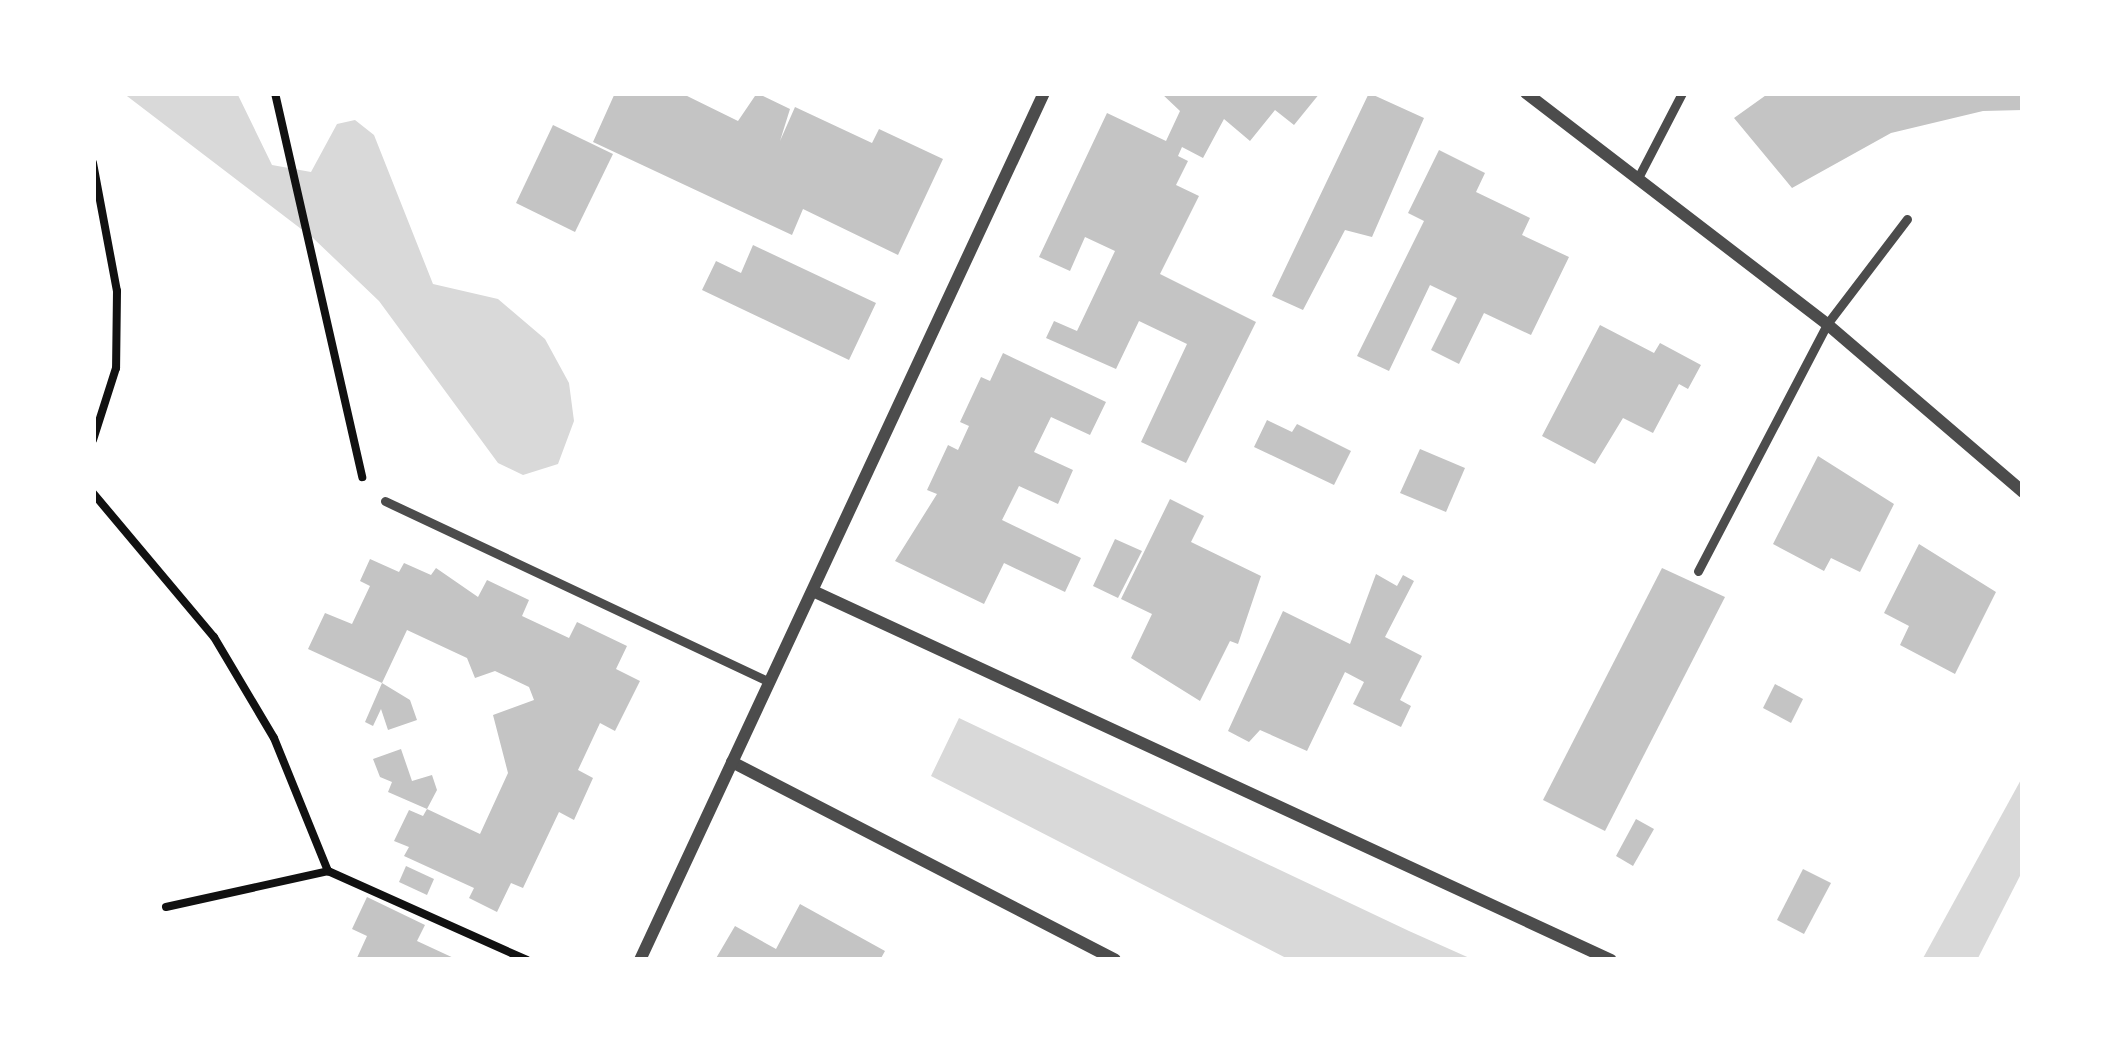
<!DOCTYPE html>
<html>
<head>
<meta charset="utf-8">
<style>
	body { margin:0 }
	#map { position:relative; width:2116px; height:1053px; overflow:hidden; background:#fff; font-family:Bitter,serif }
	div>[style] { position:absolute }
	.water>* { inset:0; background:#d9d9d9 }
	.building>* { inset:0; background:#c4c4c4 }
	.path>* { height:8px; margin:-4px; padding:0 4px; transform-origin:4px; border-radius:4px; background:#111 }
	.service>* { height:9px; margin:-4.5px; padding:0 4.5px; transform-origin:4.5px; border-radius:4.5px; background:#4c4c4c }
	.minor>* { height:12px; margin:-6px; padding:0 6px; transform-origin:6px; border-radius:6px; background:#4c4c4c }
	span { translate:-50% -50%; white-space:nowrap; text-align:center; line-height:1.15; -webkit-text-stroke:10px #fff; paint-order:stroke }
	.frame { position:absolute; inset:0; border:96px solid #fff; pointer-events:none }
</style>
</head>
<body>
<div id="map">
	<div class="water">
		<i style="clip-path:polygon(123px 93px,237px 93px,272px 165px,311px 172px,337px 124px,355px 120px,374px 135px,433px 284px,498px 299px,545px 339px,569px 383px,574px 421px,558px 464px,523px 475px,498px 463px,379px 301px,313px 238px)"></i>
		<i style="clip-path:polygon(959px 718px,1409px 931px,1474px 960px,1290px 960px,931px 776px)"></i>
		<i style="clip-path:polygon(2023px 776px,2023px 870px,1977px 960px,1922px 960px)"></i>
	</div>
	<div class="building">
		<i style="clip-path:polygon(615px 93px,681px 93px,738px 121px,757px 93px,790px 109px,780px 141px,795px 107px,872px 143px,879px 129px,943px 159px,898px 255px,803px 209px,792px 235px,593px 142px)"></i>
		<i style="clip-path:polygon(1161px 93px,1320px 93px,1294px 125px,1275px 110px,1250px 141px,1224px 119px,1203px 158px,1182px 147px,1178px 156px,1188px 161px,1176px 185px,1199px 196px,1160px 274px,1256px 322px,1186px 463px,1141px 442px,1187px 344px,1139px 321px,1116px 369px,1046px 338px,1054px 321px,1077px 331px,1115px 251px,1085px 237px,1070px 271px,1039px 257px,1107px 113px,1166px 141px,1180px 111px)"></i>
		<i style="clip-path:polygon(1369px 93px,1424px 118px,1372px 237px,1345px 230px,1303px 310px,1272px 296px)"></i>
		<i style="clip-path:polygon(1769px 93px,2023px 93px,2023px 110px,1983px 111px,1891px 133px,1792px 188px,1734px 118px)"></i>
		<i style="clip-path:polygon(553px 125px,613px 154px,575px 232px,516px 203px)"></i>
		<i style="clip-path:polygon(1439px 150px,1485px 173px,1476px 192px,1530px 218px,1522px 235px,1569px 257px,1531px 335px,1484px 313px,1459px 364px,1431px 350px,1457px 298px,1430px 285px,1389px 371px,1357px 356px,1424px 221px,1408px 213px)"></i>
		<i style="clip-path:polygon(753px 245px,876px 303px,849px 360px,702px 290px,716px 261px,741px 273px)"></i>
		<i style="clip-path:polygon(1600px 325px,1654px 353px,1660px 343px,1701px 365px,1688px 389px,1679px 384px,1653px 433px,1623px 418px,1595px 464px,1542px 436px)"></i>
		<i style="clip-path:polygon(1003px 353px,1106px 402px,1090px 435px,1051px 417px,1034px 452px,1073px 470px,1058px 504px,1019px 486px,1002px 520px,1081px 558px,1065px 592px,1004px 563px,984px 604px,895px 561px,937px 494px,927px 490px,948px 445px,958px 450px,969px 426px,960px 422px,981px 377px,990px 381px)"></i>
		<i style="clip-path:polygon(1267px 420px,1292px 432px,1297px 424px,1351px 451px,1334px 485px,1254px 447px)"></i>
		<i style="clip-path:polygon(1420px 449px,1465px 468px,1446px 512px,1400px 493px)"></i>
		<i style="clip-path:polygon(1818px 456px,1894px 504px,1860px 572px,1831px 558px,1824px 571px,1773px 544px)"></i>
		<i style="clip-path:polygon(1170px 499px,1204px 516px,1191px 542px,1261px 576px,1238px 644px,1230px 641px,1200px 701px,1131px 658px,1152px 614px,1121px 599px)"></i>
		<i style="clip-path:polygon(1115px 539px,1142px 551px,1118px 598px,1093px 586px)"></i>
		<i style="clip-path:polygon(1919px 544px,1996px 592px,1955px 674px,1900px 645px,1909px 626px,1884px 613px)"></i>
		<i style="clip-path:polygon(370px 559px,399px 572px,404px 563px,431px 575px,436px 568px,478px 597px,487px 580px,529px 600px,522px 616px,569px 638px,577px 622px,627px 646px,616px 669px,640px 681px,615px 731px,600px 723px,578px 770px,593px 778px,574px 820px,559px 812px,523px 888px,511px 883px,497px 912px,469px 898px,474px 888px,404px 856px,409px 847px,394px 841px,409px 810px,423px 816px,427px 809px,388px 792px,392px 782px,380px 777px,373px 759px,401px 749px,412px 781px,432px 775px,437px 790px,427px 809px,480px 834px,508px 773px,493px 715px,534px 700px,529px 687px,495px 671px,475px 678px,467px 658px,407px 630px,382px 683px,410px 700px,417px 720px,388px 730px,381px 709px,373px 726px,365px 722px,382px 683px,308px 649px,325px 613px,352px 624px,370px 586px,360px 581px)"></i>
		<i style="clip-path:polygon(1662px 568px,1725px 597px,1605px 831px,1543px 800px)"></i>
		<i style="clip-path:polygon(1376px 574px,1397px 586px,1403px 575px,1414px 581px,1385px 637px,1422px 656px,1400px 700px,1411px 706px,1401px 727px,1353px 704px,1364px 682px,1345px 672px,1307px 751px,1260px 730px,1249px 742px,1228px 731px,1283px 611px,1350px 644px)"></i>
		<i style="clip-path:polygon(1775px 684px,1803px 699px,1791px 723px,1763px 708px)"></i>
		<i style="clip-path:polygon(1636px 819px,1654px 829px,1633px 866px,1616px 856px)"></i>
		<i style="clip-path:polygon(406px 866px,434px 879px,427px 895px,399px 882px)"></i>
		<i style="clip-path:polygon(1803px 869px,1831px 883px,1804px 934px,1777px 920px)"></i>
		<i style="clip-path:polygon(367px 897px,425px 925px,417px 941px,458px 960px,356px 960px,367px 936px,352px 929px)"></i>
		<i style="clip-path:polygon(800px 904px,885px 951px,880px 960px,715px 960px,735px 926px,776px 949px)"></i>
	</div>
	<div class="path">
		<i style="left:275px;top:93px;width:394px;rotate:77.2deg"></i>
		<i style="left:93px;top:163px;width:130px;rotate:79.4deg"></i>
		<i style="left:117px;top:291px;width:77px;rotate:90.7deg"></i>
		<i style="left:116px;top:368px;width:76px;rotate:107.7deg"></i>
		<i style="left:93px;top:493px;width:188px;rotate:50deg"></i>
		<i style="left:214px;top:637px;width:117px;rotate:59.3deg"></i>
		<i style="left:274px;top:738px;width:144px;rotate:67.9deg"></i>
		<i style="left:328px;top:871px;width:218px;rotate:24.1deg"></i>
		<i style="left:166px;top:907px;width:166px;rotate:-12.5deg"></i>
	</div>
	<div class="service">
		<i style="left:1640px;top:174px;width:91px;rotate:-62.6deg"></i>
		<i style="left:385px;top:501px;width:425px;rotate:25.2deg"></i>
		<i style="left:1698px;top:571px;width:279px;rotate:-62.4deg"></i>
		<i style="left:1827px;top:324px;width:132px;rotate:-52.7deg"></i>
	</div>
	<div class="minor">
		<i style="left:1526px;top:93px;width:379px;rotate:37.5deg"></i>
		<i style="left:1827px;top:324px;width:258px;rotate:40.6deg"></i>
		<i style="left:813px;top:591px;width:879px;rotate:24.82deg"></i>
		<i style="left:732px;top:762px;width:431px;rotate:27.3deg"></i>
		<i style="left:640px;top:960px;width:957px;rotate:-65.02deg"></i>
	</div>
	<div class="frame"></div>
</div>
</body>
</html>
